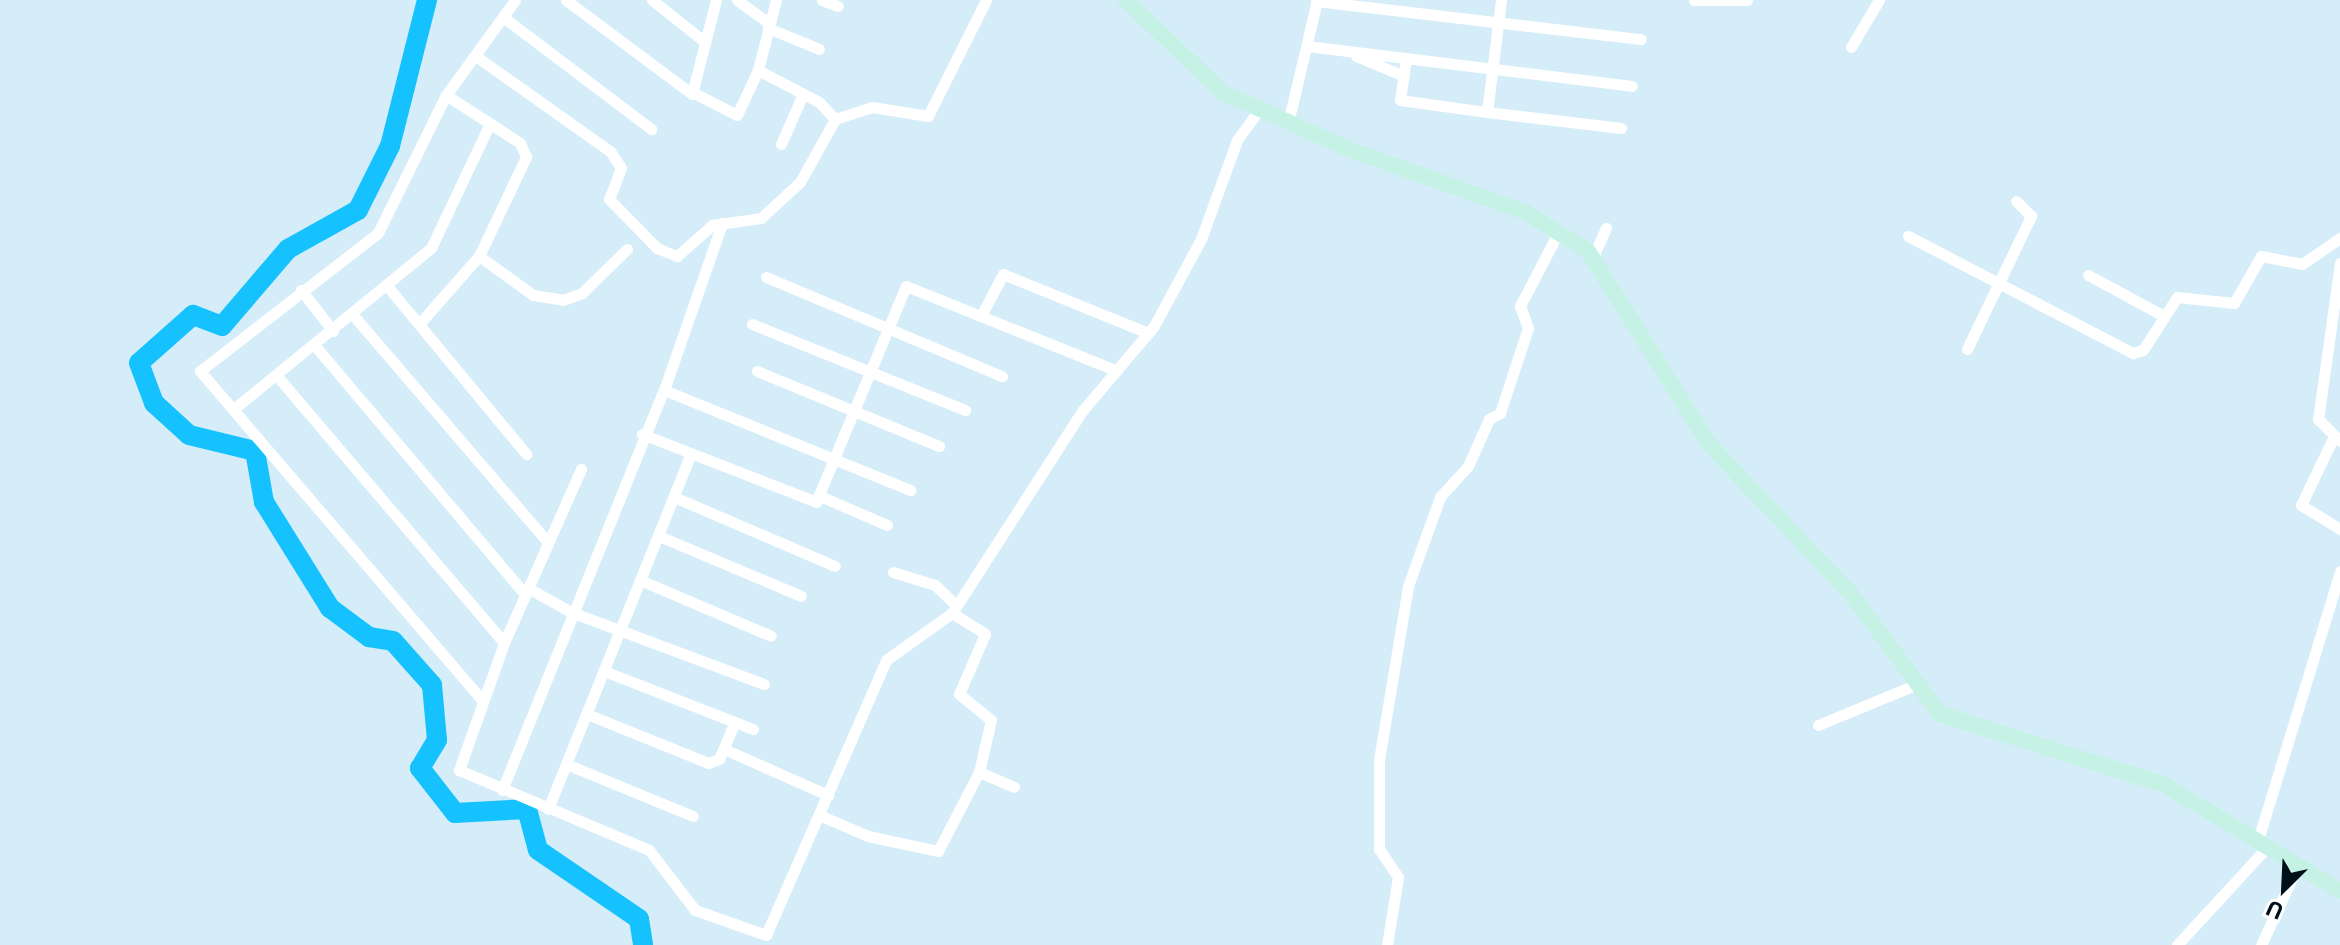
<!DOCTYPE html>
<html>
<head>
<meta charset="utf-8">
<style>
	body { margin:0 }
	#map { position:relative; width:2340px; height:945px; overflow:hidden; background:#d5edf9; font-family:"Open Sans",sans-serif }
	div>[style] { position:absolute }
	.river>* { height:20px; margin:-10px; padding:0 10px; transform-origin:10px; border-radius:10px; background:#16c2fe }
	.street>* { height:11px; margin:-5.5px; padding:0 5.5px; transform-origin:5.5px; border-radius:5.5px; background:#fff }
	.secondary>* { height:16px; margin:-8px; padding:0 8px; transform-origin:8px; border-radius:8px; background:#c6f2e6 }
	span { translate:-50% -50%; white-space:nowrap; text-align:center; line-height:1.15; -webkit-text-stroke:6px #fff; paint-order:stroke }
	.north { position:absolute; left:2244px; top:849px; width:80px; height:80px; -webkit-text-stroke:6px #fff; paint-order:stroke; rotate:204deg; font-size:22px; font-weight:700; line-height:32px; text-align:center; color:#00101a }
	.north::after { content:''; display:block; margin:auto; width:28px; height:36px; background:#00101a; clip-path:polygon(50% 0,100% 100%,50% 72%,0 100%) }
</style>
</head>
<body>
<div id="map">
	<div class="river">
		<i style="left:427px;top:0;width:151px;rotate:104.2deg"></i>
		<i style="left:390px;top:146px;width:72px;rotate:116.6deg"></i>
		<i style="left:358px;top:210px;width:80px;rotate:150.9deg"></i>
		<i style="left:288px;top:249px;width:101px;rotate:130.6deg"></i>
		<i style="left:222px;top:326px;width:31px;rotate:-159deg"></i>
		<i style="left:193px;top:315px;width:72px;rotate:138.4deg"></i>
		<i style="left:139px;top:363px;width:43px;rotate:69.4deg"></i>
		<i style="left:154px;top:403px;width:47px;rotate:42.4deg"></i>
		<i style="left:189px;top:435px;width:68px;rotate:13.6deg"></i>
		<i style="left:255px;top:451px;width:52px;rotate:80deg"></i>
		<i style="left:264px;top:502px;width:125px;rotate:58.1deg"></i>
		<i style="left:330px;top:608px;width:49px;rotate:36.6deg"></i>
		<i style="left:369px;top:637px;width:24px;rotate:9deg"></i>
		<i style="left:393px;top:641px;width:59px;rotate:48.4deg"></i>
		<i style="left:432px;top:685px;width:55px;rotate:84.8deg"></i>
		<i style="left:437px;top:740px;width:33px;rotate:121deg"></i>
		<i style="left:420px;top:768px;width:57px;rotate:52.1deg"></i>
		<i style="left:455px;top:813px;width:72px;rotate:-3.2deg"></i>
		<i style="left:527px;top:809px;width:42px;rotate:75deg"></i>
		<i style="left:538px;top:850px;width:122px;rotate:34.3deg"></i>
		<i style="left:639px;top:919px;width:26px;rotate:81deg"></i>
	</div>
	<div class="street">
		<i style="left:566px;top:0;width:157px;rotate:36.7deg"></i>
		<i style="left:692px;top:94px;width:97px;rotate:-75.7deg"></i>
		<i style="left:652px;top:0;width:68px;rotate:38.4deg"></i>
		<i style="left:737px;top:0;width:39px;rotate:36deg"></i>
		<i style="left:776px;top:0;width:72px;rotate:104.4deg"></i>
		<i style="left:758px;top:70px;width:69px;rotate:27.7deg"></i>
		<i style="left:819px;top:102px;width:23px;rotate:47deg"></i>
		<i style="left:822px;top:0;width:17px;rotate:21deg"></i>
		<i style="left:1501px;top:0;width:113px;rotate:97.1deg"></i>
		<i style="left:1487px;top:112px;width:135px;rotate:6.8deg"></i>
		<i style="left:1694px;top:0;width:53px"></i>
		<i style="left:1316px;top:1px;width:327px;rotate:6.7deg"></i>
		<i style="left:503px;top:17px;width:186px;rotate:37.1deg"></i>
		<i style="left:768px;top:28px;width:55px;rotate:22.4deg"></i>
		<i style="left:1307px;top:46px;width:327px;rotate:7deg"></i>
		<i style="left:1851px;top:47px;width:55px;rotate:-59.2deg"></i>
		<i style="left:1356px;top:56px;width:52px;rotate:22.6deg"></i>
		<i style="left:477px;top:57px;width:163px;rotate:35.3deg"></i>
		<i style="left:610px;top:151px;width:20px;rotate:57deg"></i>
		<i style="left:621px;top:168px;width:33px;rotate:111deg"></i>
		<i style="left:609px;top:199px;width:69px;rotate:45.6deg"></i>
		<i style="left:657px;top:248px;width:22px;rotate:22deg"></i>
		<i style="left:677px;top:256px;width:47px;rotate:-41.5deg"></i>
		<i style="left:712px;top:225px;width:49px;rotate:-8.1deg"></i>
		<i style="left:761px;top:218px;width:53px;rotate:-42.7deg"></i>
		<i style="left:800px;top:182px;width:72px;rotate:-60.9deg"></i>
		<i style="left:835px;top:119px;width:39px;rotate:-18deg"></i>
		<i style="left:872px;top:107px;width:57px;rotate:9.1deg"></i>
		<i style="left:928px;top:116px;width:130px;rotate:-63.4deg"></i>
		<i style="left:1406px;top:58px;width:42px;rotate:98.1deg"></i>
		<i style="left:1400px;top:100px;width:88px;rotate:7.9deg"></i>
		<i style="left:694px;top:93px;width:48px;rotate:27.1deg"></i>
		<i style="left:737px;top:115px;width:50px;rotate:-65deg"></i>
		<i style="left:1288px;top:123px;width:126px;rotate:-76.7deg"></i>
		<i style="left:781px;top:144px;width:55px;rotate:-66.3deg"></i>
		<i style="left:1908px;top:236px;width:254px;rotate:27.5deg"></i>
		<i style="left:2133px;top:353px;width:10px;rotate:-17deg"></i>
		<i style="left:2143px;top:350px;width:63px;rotate:-57.3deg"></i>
		<i style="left:2177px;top:297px;width:57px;rotate:6deg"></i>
		<i style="left:2234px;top:303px;width:54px;rotate:-60.1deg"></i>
		<i style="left:2261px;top:256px;width:42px;rotate:11deg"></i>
		<i style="left:2302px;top:264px;width:46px;rotate:-34.4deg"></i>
		<i style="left:479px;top:256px;width:67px;rotate:35.8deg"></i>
		<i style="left:533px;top:295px;width:30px;rotate:9deg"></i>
		<i style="left:563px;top:300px;width:20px;rotate:-20deg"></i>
		<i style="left:582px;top:293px;width:63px;rotate:-44.4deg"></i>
		<i style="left:1593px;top:257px;width:32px;rotate:-66deg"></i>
		<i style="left:2340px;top:263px;width:158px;rotate:98deg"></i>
		<i style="left:2318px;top:419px;width:31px;rotate:45deg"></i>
		<i style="left:2088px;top:275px;width:84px;rotate:28.4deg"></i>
		<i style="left:766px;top:277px;width:256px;rotate:22.8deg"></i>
		<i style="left:388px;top:287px;width:217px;rotate:50.4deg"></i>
		<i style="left:301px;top:290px;width:52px;rotate:52deg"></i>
		<i style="left:353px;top:315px;width:298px;rotate:49.4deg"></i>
		<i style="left:981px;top:316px;width:47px;rotate:-62.4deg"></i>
		<i style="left:1003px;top:274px;width:157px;rotate:22.1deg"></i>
		<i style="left:419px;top:324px;width:91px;rotate:-48.6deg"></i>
		<i style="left:479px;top:256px;width:110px;rotate:-64.6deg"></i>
		<i style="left:526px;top:157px;width:15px;rotate:-113deg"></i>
		<i style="left:520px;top:143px;width:88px;rotate:-147deg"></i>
		<i style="left:752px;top:324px;width:230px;rotate:22deg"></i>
		<i style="left:316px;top:347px;width:324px;rotate:49.8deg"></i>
		<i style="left:1967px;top:349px;width:148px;rotate:-64.3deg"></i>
		<i style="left:2031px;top:216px;width:21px;rotate:-135deg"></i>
		<i style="left:757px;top:371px;width:197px;rotate:22.4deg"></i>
		<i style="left:277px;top:376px;width:350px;rotate:49.6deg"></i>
		<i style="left:664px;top:390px;width:177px;rotate:-70.8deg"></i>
		<i style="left:236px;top:407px;width:252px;rotate:-39.2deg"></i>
		<i style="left:431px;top:248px;width:138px;rotate:-64.7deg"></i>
		<i style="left:642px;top:434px;width:187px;rotate:21.3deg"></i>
		<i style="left:816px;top:502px;width:234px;rotate:-67.4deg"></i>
		<i style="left:906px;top:286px;width:227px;rotate:21.9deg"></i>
		<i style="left:2333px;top:438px;width:74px;rotate:115.5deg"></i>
		<i style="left:2301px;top:505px;width:46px;rotate:31.6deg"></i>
		<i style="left:581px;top:469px;width:190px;rotate:113.9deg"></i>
		<i style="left:504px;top:643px;width:135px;rotate:109.5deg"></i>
		<i style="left:459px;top:770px;width:206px;rotate:22.8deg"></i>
		<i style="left:649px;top:850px;width:76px;rotate:52.5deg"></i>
		<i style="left:695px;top:910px;width:75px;rotate:19.4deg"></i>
		<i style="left:766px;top:935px;width:300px;rotate:-66.4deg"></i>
		<i style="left:886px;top:660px;width:81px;rotate:-35.5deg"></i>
		<i style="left:952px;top:613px;width:242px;rotate:-57.2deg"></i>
		<i style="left:1083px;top:410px;width:110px;rotate:-49.8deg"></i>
		<i style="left:1154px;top:326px;width:99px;rotate:-61.6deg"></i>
		<i style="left:1201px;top:239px;width:105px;rotate:-70deg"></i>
		<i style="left:1237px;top:140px;width:36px;rotate:-54deg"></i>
		<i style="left:820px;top:496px;width:73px;rotate:23.4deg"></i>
		<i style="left:674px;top:497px;width:175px;rotate:23.2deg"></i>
		<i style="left:659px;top:536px;width:154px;rotate:22.9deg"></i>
		<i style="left:893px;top:572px;width:44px;rotate:17.2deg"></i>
		<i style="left:935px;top:585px;width:30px;rotate:44deg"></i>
		<i style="left:640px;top:580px;width:142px;rotate:23.1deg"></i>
		<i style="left:528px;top:588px;width:49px;rotate:29.2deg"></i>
		<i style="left:571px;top:612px;width:206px;rotate:20.5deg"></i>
		<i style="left:952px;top:613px;width:39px;rotate:32deg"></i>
		<i style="left:985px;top:634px;width:65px;rotate:113.4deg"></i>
		<i style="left:959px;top:694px;width:41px;rotate:39.1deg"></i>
		<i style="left:991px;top:720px;width:53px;rotate:103deg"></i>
		<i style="left:979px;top:772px;width:38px;rotate:23deg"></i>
		<i style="left:604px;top:671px;width:160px;rotate:21.3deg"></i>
		<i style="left:482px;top:700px;width:433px;rotate:-130.6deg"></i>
		<i style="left:200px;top:371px;width:225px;rotate:-37.8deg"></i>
		<i style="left:378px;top:233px;width:154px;rotate:-63.8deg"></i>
		<i style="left:446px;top:95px;width:117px;rotate:-54deg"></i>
		<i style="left:587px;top:714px;width:131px;rotate:22deg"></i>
		<i style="left:708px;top:763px;width:12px;rotate:-20deg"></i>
		<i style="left:719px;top:759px;width:39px;rotate:-67deg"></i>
		<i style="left:1818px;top:725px;width:107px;rotate:-22.5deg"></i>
		<i style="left:724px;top:749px;width:114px;rotate:23.9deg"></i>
		<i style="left:566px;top:764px;width:137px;rotate:22.3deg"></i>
		<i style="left:502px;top:790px;width:432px;rotate:-68deg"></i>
		<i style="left:664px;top:390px;width:266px;rotate:22.1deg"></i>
		<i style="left:548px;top:809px;width:383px;rotate:-68.1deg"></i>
		<i style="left:819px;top:815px;width:53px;rotate:23.2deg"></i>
		<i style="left:868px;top:836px;width:72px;rotate:12.1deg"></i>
		<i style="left:938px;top:851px;width:89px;rotate:-62.6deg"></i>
		<i style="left:2258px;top:840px;width:281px;rotate:-73deg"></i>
		<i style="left:1387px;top:945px;width:69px;rotate:-80.8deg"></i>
		<i style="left:1398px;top:877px;width:34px;rotate:-124deg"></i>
		<i style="left:1379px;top:849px;width:89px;rotate:-90deg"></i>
		<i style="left:1379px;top:760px;width:176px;rotate:-80.5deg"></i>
		<i style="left:1408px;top:586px;width:95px;rotate:-70.2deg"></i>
		<i style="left:1440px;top:497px;width:42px;rotate:-47.9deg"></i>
		<i style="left:1468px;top:466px;width:51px;rotate:-65.9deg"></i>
		<i style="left:1489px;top:419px;width:13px;rotate:-29deg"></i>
		<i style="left:1500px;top:413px;width:89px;rotate:-71.8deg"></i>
		<i style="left:1528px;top:328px;width:23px;rotate:-110deg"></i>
		<i style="left:1520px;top:306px;width:85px;rotate:-62.5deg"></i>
		<i style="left:2177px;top:945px;width:134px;rotate:-47.4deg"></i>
		<i style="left:2261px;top:945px;width:88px;rotate:-65.2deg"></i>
	</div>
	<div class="secondary">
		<i style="left:1126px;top:0;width:133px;rotate:43.8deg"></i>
		<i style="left:1222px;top:92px;width:138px;rotate:24.3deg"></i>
		<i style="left:1348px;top:149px;width:188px;rotate:19.6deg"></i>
		<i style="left:1525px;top:212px;width:74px;rotate:31.8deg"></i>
		<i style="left:1588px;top:251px;width:228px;rotate:57.9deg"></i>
		<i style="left:1709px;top:444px;width:207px;rotate:46.6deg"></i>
		<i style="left:1851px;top:594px;width:149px;rotate:53.4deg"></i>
		<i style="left:1940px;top:714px;width:236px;rotate:17.5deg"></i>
		<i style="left:2165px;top:785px;width:205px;rotate:31.2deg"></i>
	</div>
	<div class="north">U</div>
</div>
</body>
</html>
